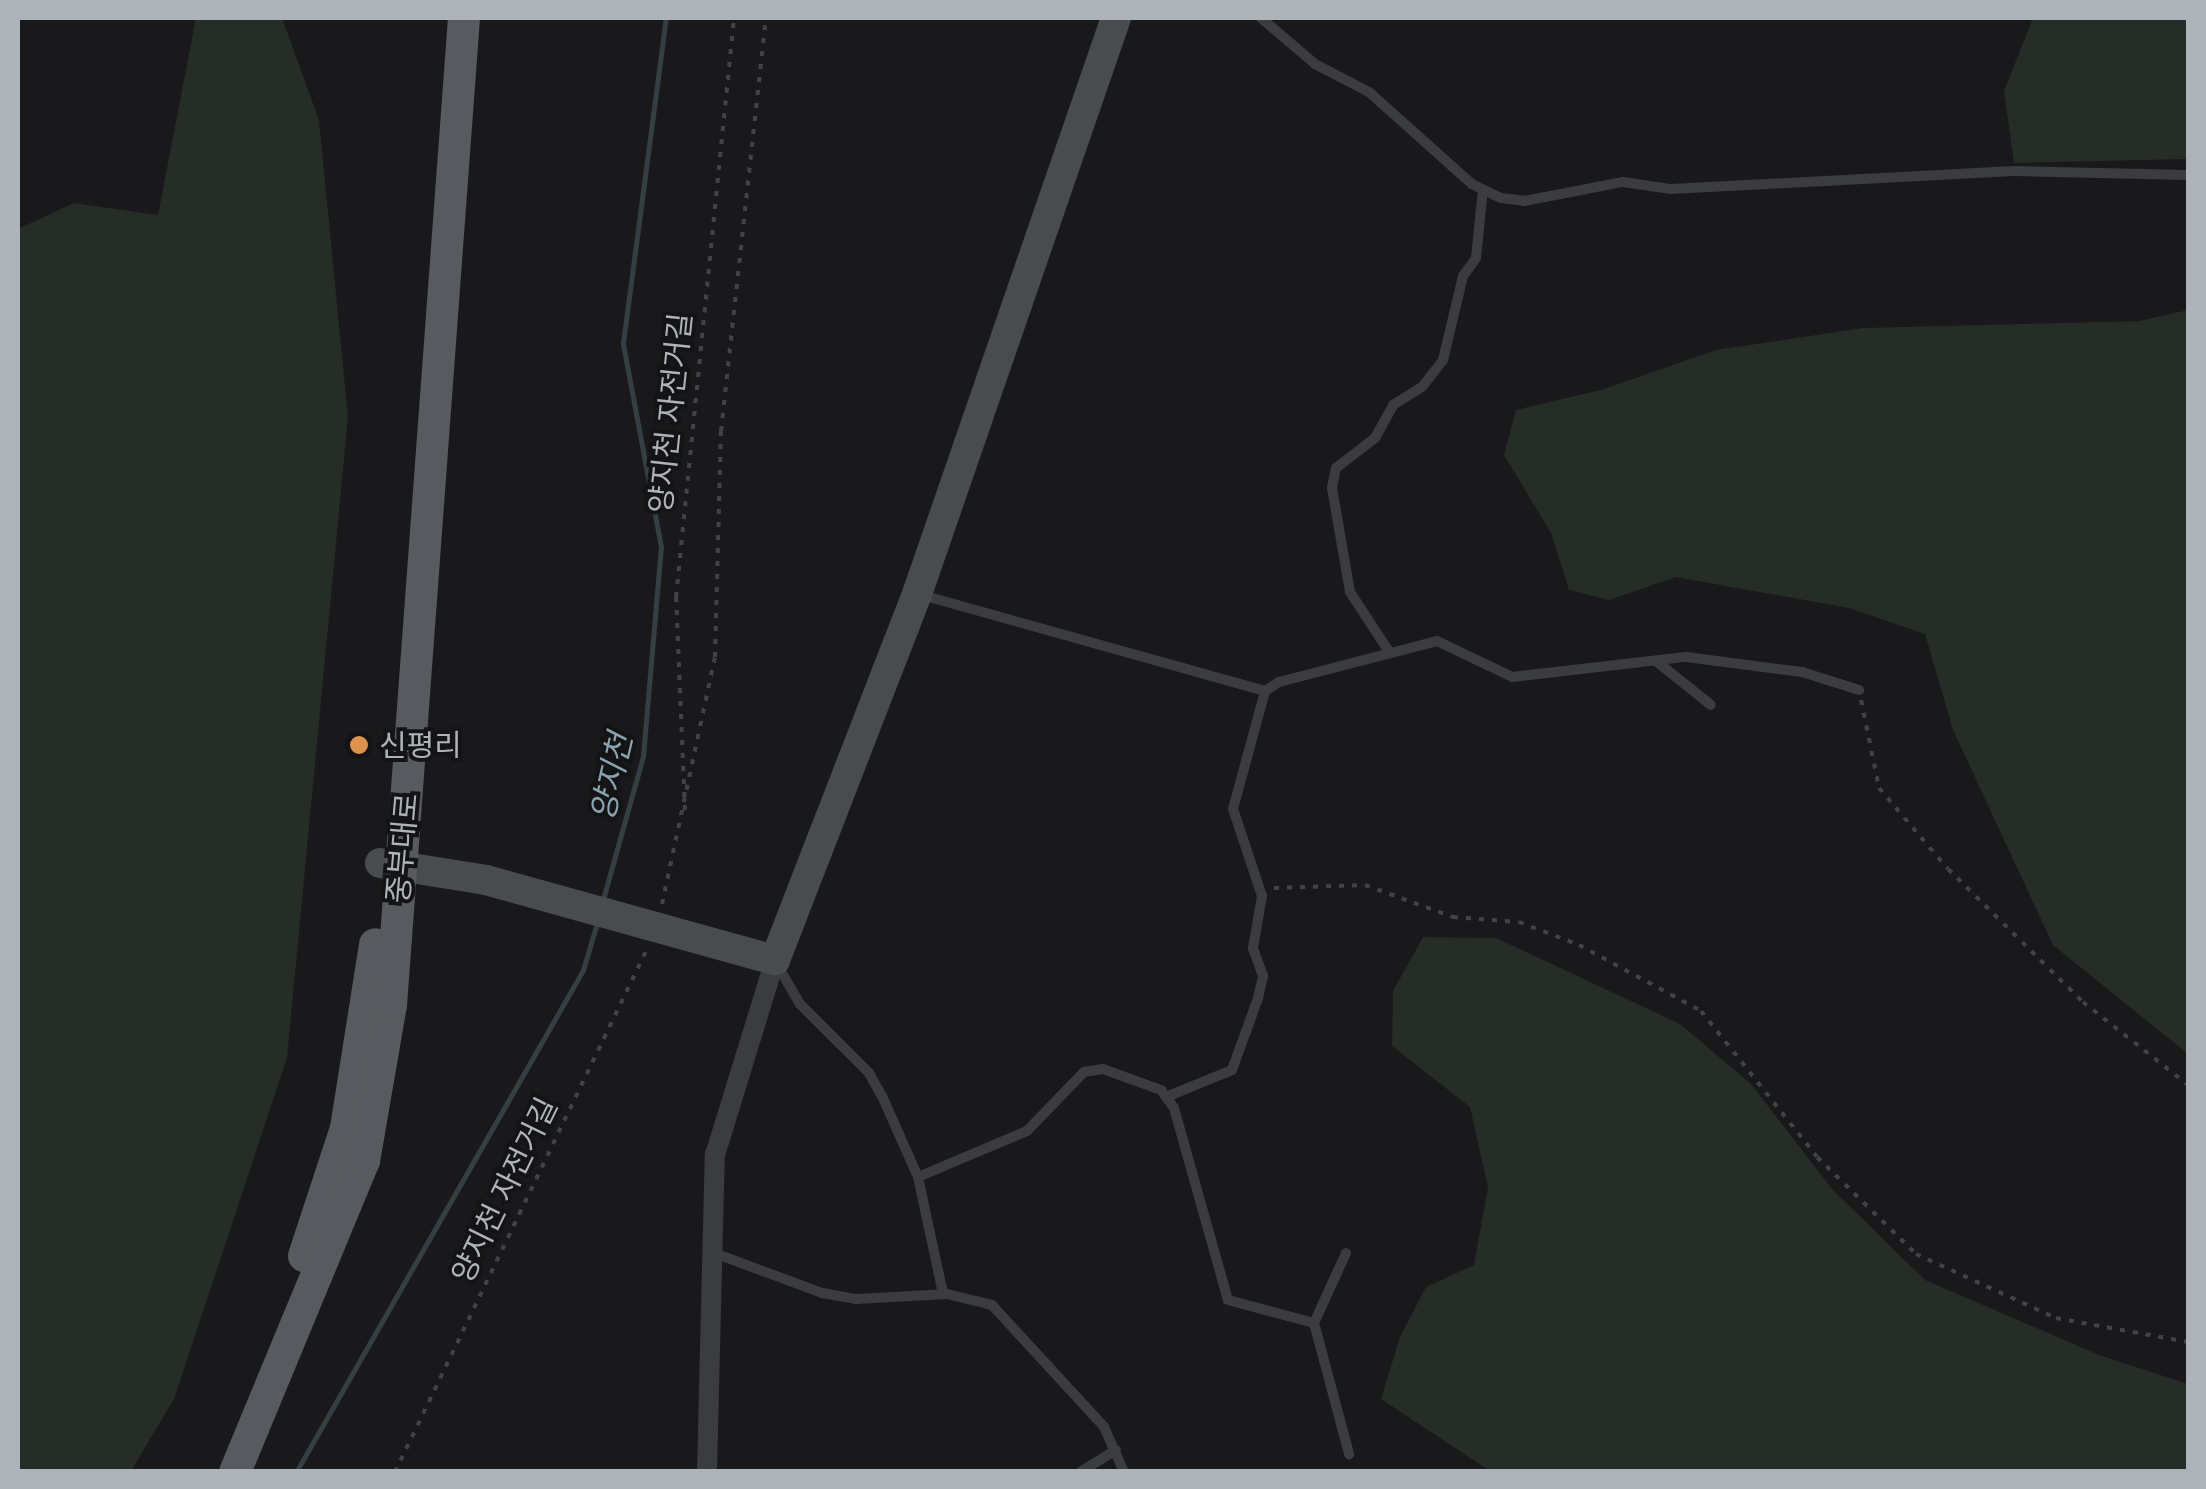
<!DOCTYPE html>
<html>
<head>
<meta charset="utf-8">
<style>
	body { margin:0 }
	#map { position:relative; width:2206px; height:1489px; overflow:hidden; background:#19191b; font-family:Quicksand,"Noto Sans KR",sans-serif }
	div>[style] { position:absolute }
	.green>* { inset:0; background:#262c26 }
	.stream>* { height:5px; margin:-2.5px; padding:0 2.5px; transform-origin:2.5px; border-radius:2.5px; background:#353e43 }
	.path>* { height:4px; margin-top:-2px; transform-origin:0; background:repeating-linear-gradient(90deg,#414346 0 5px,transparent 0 13px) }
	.lane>* { height:10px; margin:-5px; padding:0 5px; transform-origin:5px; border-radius:5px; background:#3b3c3f }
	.street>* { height:20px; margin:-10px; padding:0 10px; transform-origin:10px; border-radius:10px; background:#3b3c3f }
	.secondary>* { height:30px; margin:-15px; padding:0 15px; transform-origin:15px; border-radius:15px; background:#494c4f }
	.primary>* { height:32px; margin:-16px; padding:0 16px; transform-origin:16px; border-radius:16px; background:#575a5e }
	.dots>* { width:28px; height:28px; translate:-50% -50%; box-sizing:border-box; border:5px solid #141416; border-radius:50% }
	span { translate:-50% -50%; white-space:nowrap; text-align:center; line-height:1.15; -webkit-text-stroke:8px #141416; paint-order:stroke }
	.street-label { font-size:30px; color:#adb3b9 }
	.poi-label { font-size:30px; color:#adb3b9 }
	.left { translate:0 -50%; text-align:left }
	.water-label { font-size:32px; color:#89a4af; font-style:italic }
	.frame { position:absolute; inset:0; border:20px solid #adb3b9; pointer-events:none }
</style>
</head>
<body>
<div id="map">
	<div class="green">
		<i style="clip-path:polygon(196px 18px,282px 18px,319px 120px,348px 417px,287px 1058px,174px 1399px,131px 1471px,18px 1471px,18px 229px,74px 203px,158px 215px)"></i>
		<i style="clip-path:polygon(2033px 18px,2188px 18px,2188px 159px,2014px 163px,2004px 91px)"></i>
		<i style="clip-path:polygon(2188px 310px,2188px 1054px,2053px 945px,1953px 730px,1925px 634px,1849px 608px,1676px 577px,1609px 600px,1569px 590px,1551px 533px,1504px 455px,1516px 410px,1601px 390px,1716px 350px,1863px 328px,2139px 321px)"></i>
		<i style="clip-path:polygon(1423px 937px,1496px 938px,1680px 1024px,1751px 1084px,1832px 1189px,1925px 1280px,2099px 1355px,2188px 1384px,2188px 1471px,1490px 1471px,1381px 1399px,1400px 1337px,1426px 1287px,1474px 1265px,1488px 1187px,1470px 1107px,1392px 1046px,1393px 991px)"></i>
	</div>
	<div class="stream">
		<i style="left:602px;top:903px;width:153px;rotate:-74.4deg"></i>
		<i style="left:643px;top:756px;width:210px;rotate:-85.1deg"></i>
		<i style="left:661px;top:547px;width:208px;rotate:-100.6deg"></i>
		<i style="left:623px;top:343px;width:328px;rotate:-82.5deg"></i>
		<i style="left:296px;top:1472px;width:578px;rotate:-60.24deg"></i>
		<i style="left:583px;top:970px;width:49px;rotate:-73.4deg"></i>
	</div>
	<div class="path">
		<i style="left:1861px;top:700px;width:90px;rotate:78.4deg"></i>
		<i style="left:1879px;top:788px;width:106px;rotate:49.6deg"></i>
		<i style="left:1948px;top:869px;width:190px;rotate:44.6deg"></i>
		<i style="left:2083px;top:1002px;width:134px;rotate:38.3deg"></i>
		<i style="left:685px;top:810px;width:213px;rotate:-92.4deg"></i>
		<i style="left:676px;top:597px;width:582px;rotate:-84.28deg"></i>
		<i style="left:1274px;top:888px;width:91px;rotate:-1.9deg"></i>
		<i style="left:1365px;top:885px;width:94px;rotate:20deg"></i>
		<i style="left:1453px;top:917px;width:66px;rotate:4.3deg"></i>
		<i style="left:1519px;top:922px;width:64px;rotate:21deg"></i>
		<i style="left:1579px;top:945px;width:139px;rotate:28.4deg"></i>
		<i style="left:1701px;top:1011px;width:186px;rotate:51.5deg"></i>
		<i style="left:1817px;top:1157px;width:139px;rotate:44.4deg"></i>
		<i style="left:1916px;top:1254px;width:154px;rotate:24.6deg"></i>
		<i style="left:2056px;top:1318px;width:134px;rotate:10.3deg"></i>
		<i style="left:662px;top:904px;width:253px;rotate:-77.9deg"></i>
		<i style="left:715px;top:657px;width:226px;rotate:-88.5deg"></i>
		<i style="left:721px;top:431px;width:415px;rotate:-83.8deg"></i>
		<i style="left:395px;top:1472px;width:578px;rotate:-64.28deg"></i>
	</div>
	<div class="lane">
		<i style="left:1261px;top:18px;width:71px;rotate:40.4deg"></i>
		<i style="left:1315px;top:64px;width:61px;rotate:27.4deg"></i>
		<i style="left:1369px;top:92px;width:138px;rotate:41.8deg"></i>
		<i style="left:1472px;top:184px;width:32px;rotate:26deg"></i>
		<i style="left:1501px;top:198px;width:23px;rotate:7deg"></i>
		<i style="left:1524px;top:201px;width:101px;rotate:-10.9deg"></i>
		<i style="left:1623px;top:182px;width:49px;rotate:8.3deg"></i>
		<i style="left:1671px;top:189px;width:343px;rotate:-3deg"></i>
		<i style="left:2014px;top:171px;width:174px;rotate:1.3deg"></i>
		<i style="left:918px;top:594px;width:360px;rotate:15.6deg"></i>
		<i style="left:1390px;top:653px;width:73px;rotate:-123.3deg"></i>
		<i style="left:1350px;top:592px;width:106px;rotate:-99.8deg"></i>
		<i style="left:1332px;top:488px;width:20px;rotate:-79deg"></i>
		<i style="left:1336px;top:468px;width:49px;rotate:-37.6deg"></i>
		<i style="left:1375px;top:438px;width:38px;rotate:-61deg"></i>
		<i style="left:1393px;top:405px;width:34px;rotate:-32deg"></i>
		<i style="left:1422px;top:387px;width:34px;rotate:-52deg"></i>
		<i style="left:1443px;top:360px;width:86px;rotate:-76.6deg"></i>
		<i style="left:1463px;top:276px;width:22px;rotate:-54deg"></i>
		<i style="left:1476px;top:258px;width:69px;rotate:-84.2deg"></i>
		<i style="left:1656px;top:661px;width:70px;rotate:38.7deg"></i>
		<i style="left:775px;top:961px;width:50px;rotate:59.8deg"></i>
		<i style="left:800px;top:1004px;width:98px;rotate:45deg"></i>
		<i style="left:869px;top:1073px;width:26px;rotate:61deg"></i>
		<i style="left:882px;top:1096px;width:89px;rotate:66deg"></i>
		<i style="left:918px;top:1177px;width:120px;rotate:77.9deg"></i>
		<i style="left:1166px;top:1097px;width:71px;rotate:-22.2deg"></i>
		<i style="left:1232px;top:1070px;width:77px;rotate:-70.1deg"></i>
		<i style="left:1258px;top:998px;width:23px;rotate:-77deg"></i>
		<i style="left:1263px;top:976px;width:30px;rotate:-110deg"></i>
		<i style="left:1253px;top:948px;width:53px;rotate:-80.2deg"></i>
		<i style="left:1262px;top:896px;width:92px;rotate:-108.4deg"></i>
		<i style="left:1233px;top:809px;width:122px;rotate:-74.8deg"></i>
		<i style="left:1265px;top:691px;width:17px;rotate:-33deg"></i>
		<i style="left:1279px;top:682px;width:163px;rotate:-14.5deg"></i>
		<i style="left:1437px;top:641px;width:83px;rotate:25.6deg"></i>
		<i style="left:1512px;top:677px;width:175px;rotate:-6.6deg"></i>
		<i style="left:1686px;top:657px;width:117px;rotate:7.4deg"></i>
		<i style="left:1802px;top:672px;width:60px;rotate:17.5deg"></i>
		<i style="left:918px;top:1177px;width:118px;rotate:-22.9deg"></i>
		<i style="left:1027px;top:1131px;width:82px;rotate:-46deg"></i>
		<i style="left:1084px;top:1072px;width:19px;rotate:-9deg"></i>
		<i style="left:1103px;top:1069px;width:62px;rotate:19.9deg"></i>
		<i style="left:1161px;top:1090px;width:22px;rotate:54deg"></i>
		<i style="left:1174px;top:1108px;width:199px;rotate:74.3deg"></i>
		<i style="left:1228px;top:1300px;width:89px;rotate:15deg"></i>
		<i style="left:1314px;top:1323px;width:136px;rotate:75deg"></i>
		<i style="left:714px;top:1253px;width:115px;rotate:20.3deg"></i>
		<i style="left:822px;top:1293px;width:35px;rotate:10deg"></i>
		<i style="left:856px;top:1299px;width:91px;rotate:-3.1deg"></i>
		<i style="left:947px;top:1294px;width:46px;rotate:13.7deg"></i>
		<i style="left:992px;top:1305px;width:166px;rotate:47.4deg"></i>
		<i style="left:1104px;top:1427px;width:49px;rotate:66deg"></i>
		<i style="left:1314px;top:1323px;width:77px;rotate:-65.4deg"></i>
		<i style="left:1080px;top:1472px;width:42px;rotate:-31.4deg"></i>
	</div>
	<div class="street">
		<i style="left:707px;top:1472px;width:317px;rotate:-88.6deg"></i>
		<i style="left:715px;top:1155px;width:204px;rotate:-72.9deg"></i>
	</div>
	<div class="secondary">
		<i style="left:380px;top:863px;width:107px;rotate:9.1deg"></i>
		<i style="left:486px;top:880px;width:300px;rotate:15.5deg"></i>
		<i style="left:775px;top:960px;width:393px;rotate:-68.8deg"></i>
		<i style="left:917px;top:594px;width:609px;rotate:-70.94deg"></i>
	</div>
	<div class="primary">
		<i style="left:304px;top:1256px;width:135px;rotate:-71.8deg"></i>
		<i style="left:346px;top:1128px;width:186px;rotate:-81deg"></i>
		<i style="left:235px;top:1472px;width:337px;rotate:-67.5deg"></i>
		<i style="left:364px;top:1161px;width:158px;rotate:-80.2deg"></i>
		<i style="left:391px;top:1005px;width:990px;rotate:-85.77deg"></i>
	</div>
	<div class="dots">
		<i style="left:359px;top:745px;background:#dd934f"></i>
	</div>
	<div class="street-label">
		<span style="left:670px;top:413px;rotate:-84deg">양지천 자전거길</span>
		<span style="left:402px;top:848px;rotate:-85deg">중부대로</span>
		<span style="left:504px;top:1190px;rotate:-64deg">양지천 자전거길</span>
	</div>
	<div class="poi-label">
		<span class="left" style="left:379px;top:745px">신평리</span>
	</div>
	<div class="water-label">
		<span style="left:611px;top:777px;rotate:-77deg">양지천</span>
	</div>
	<div class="frame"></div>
</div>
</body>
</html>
